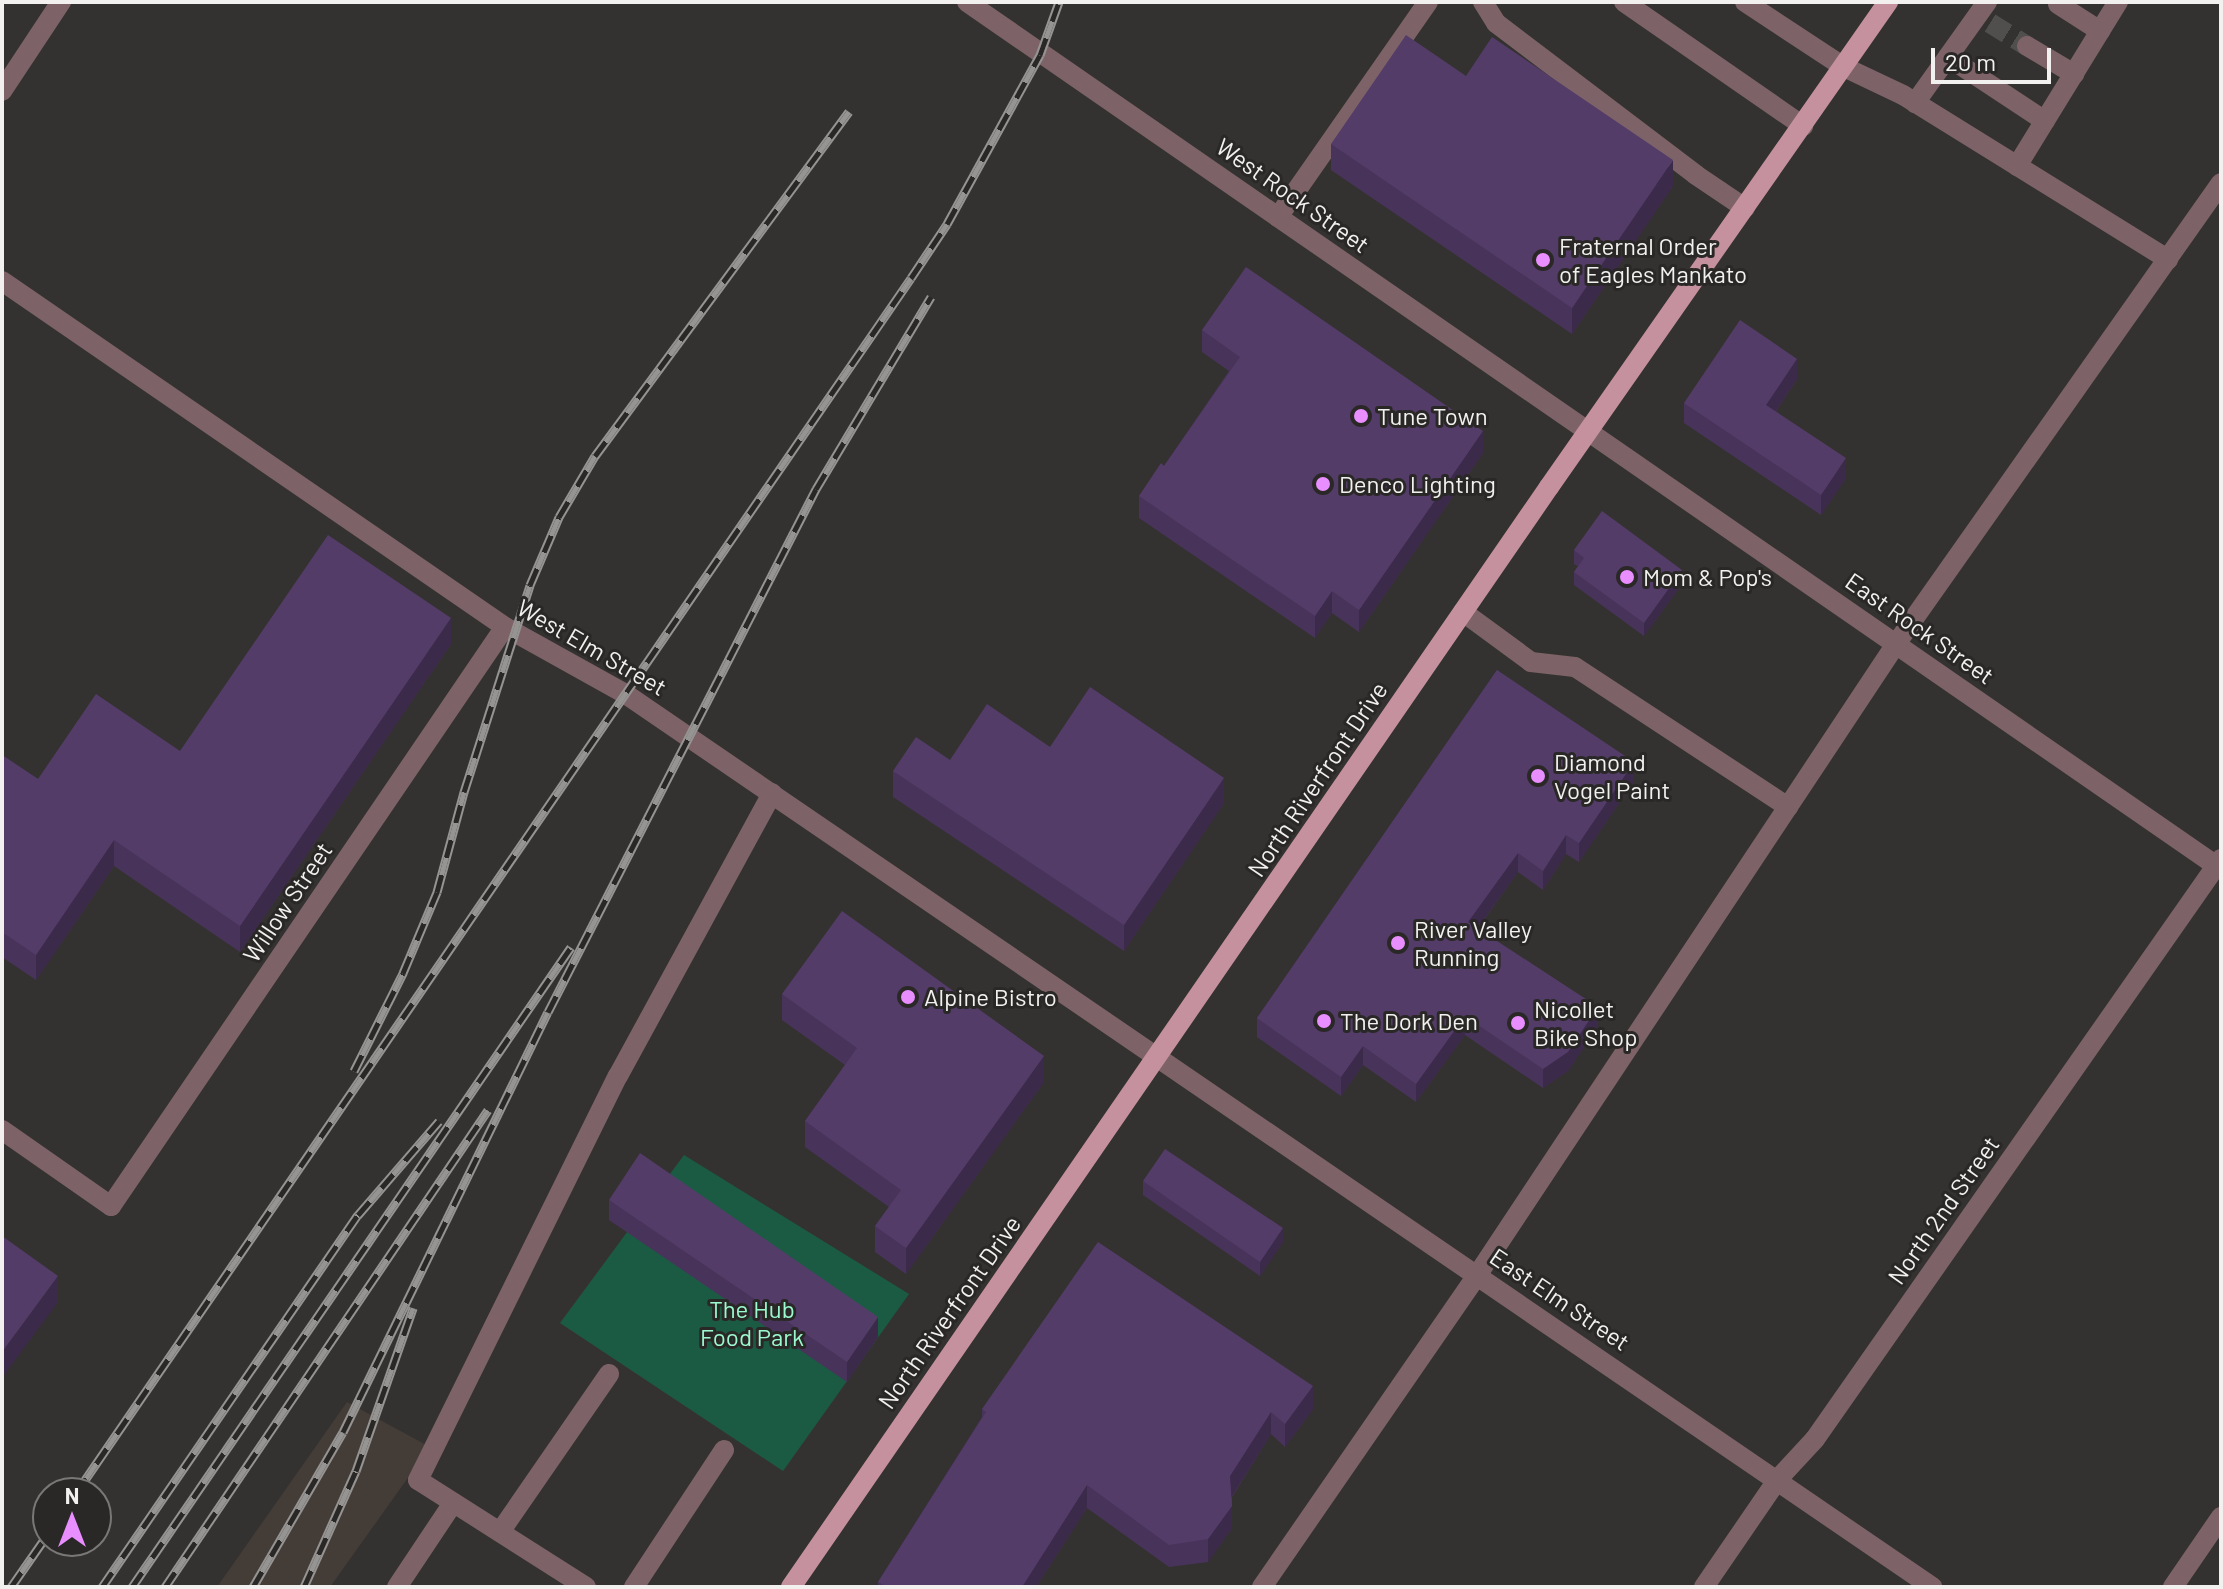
<!DOCTYPE html>
<html>
<head>
<meta charset="utf-8">
<style>
	body { margin:0 }
	#map { position:relative; width:2223px; height:1589px; overflow:hidden; background:#343230; font-family:Barlow,sans-serif }
	div>[style] { position:absolute }
	.built>* { inset:0; background:#443c37 }
	.green>* { inset:0; background:#1c5b43 }
	.minor-tunnel>* { height:20px; margin-top:-10px; transform-origin:0; background:repeating-linear-gradient(90deg,#504f4d 0 20px,transparent 0 30px) }
	.minor>* { height:20px; margin:-10px; padding:0 10px; transform-origin:10px; border-radius:10px; background:#7d6368 }
	.major>* { height:20px; margin:-10px; padding:0 10px; transform-origin:10px; border-radius:10px; background:#c6919e }
	.rail>* { height:9px; margin-top:-4.5px; transform-origin:0; background:repeating-linear-gradient(90deg,#2a2826 0 18px,#959492 0 36px); box-sizing:border-box; border-block:2px solid #959492 }
	.wall>* { inset:0; background:#48345a }
	.shaded-wall>* { inset:0; background:#3b2a4a }
	.building>* { inset:0; background:#543c69 }
	.dots>* { width:22px; height:22px; translate:-50% -50%; box-sizing:border-box; border:4px solid #2a2826; border-radius:50% }
	span { translate:-50% -50%; white-space:nowrap; text-align:center; line-height:1.15; -webkit-text-stroke:6px #2a2826; paint-order:stroke }
	.street-label { font-size:24px; color:#f2f1f0 }
	.poi-label { font-size:24px; color:#f2f1f0 }
	.left { translate:0 -50%; text-align:left }
	.park-label { font-size:24px; color:#9bf9cf }
	.frame { position:absolute; inset:0; border:4px solid #f2f1f0; pointer-events:none }
	.north { position:absolute; left:32px; top:1477px; width:80px; height:80px; box-sizing:border-box; background:#2a2826; border:2px solid #7a7877; border-radius:50%; rotate:0deg; font-size:22px; font-weight:700; line-height:32px; text-align:center; color:#f2f1f0 }
	.north::after { content:''; display:block; margin:auto; width:28px; height:36px; background:#e98efe; clip-path:polygon(50% 0,100% 100%,50% 72%,0 100%) }
	.scale { position:absolute; left:1931px; top:48px; width:120px; height:36px; box-sizing:border-box; border:4px solid #f2f1f0; border-top:0; padding-left:10px; font-size:24px; line-height:28px; white-space:nowrap; color:#f2f1f0; -webkit-text-stroke:6px #2a2826; paint-order:stroke }
</style>
</head>
<body>
<div id="map">
	<div class="built">
		<i style="clip-path:polygon(347px 1402px,430px 1447px,330px 1587px,217px 1587px)"></i>
	</div>
	<div class="green">
		<i style="clip-path:polygon(684px 1155px,909px 1294px,783px 1471px,560px 1323px)"></i>
	</div>
	<div class="minor-tunnel">
		<i style="left:1990px;top:23px;width:44px;rotate:31.9deg"></i>
	</div>
	<div class="minor">
		<i style="left:967px;top:2px;width:1525px;rotate:34.66deg"></i>
		<i style="left:1483px;top:2px;width:25px;rotate:58deg"></i>
		<i style="left:1496px;top:23px;width:251px;rotate:37.2deg"></i>
		<i style="left:1696px;top:175px;width:59px;rotate:34deg"></i>
		<i style="left:1624px;top:2px;width:218px;rotate:34.7deg"></i>
		<i style="left:1745px;top:2px;width:118px;rotate:33.3deg"></i>
		<i style="left:1844px;top:67px;width:65px;rotate:25.4deg"></i>
		<i style="left:1903px;top:95px;width:312px;rotate:31.8deg"></i>
		<i style="left:2058px;top:4px;width:50px;rotate:32.7deg"></i>
		<i style="left:2027px;top:46px;width:55px;rotate:30.8deg"></i>
		<i style="left:1948px;top:57px;width:116px;rotate:33.4deg"></i>
		<i style="left:2px;top:91px;width:107px;rotate:-56.5deg"></i>
		<i style="left:1915px;top:103px;width:124px;rotate:-54.5deg"></i>
		<i style="left:2017px;top:166px;width:193px;rotate:-58.4deg"></i>
		<i style="left:1278px;top:217px;width:262px;rotate:-55.1deg"></i>
		<i style="left:2px;top:281px;width:611px;rotate:34.52deg"></i>
		<i style="left:505px;top:627px;width:140px;rotate:29.1deg"></i>
		<i style="left:627px;top:695px;width:1581px;rotate:34.35deg"></i>
		<i style="left:1463px;top:612px;width:84px;rotate:36.3deg"></i>
		<i style="left:1531px;top:662px;width:44px;rotate:6.5deg"></i>
		<i style="left:1575px;top:667px;width:255px;rotate:33.3deg"></i>
		<i style="left:2px;top:1130px;width:133px;rotate:34.9deg"></i>
		<i style="left:111px;top:1206px;width:700px;rotate:-55.77deg"></i>
		<i style="left:500px;top:1532px;width:192px;rotate:-55.4deg"></i>
		<i style="left:397px;top:1587px;width:101px;rotate:-56.3deg"></i>
		<i style="left:586px;top:1587px;width:199px;rotate:-147.5deg"></i>
		<i style="left:418px;top:1480px;width:451px;rotate:-63.7deg"></i>
		<i style="left:618px;top:1076px;width:322px;rotate:-61.4deg"></i>
		<i style="left:634px;top:1587px;width:164px;rotate:-56.7deg"></i>
		<i style="left:1262px;top:1587px;width:380px;rotate:-55.4deg"></i>
		<i style="left:1478px;top:1274px;width:756px;rotate:-56.44deg"></i>
		<i style="left:1896px;top:644px;width:564px;rotate:-54.82deg"></i>
		<i style="left:1704px;top:1587px;width:131px;rotate:-55.6deg"></i>
		<i style="left:1778px;top:1479px;width:54px;rotate:-47.2deg"></i>
		<i style="left:1815px;top:1439px;width:708px;rotate:-55.01deg"></i>
		<i style="left:2173px;top:1587px;width:85px;rotate:-55.6deg"></i>
	</div>
	<div class="major">
		<i style="left:791px;top:1587px;width:1336px;rotate:-55.43deg"></i>
		<i style="left:1549px;top:487px;width:592px;rotate:-55.05deg"></i>
	</div>
	<div class="rail">
		<i style="left:354px;top:1071px;width:110px;rotate:-63.4deg"></i>
		<i style="left:403px;top:973px;width:88px;rotate:-67.2deg"></i>
		<i style="left:437px;top:892px;width:104px;rotate:-74.9deg"></i>
		<i style="left:464px;top:792px;width:217px;rotate:-72.3deg"></i>
		<i style="left:530px;top:585px;width:74px;rotate:-66.9deg"></i>
		<i style="left:559px;top:517px;width:71px;rotate:-59.5deg"></i>
		<i style="left:595px;top:456px;width:428px;rotate:-53.6deg"></i>
		<i style="left:76px;top:1493px;width:1474px;rotate:-55.5deg"></i>
		<i style="left:911px;top:278px;width:65px;rotate:-56.3deg"></i>
		<i style="left:947px;top:224px;width:193px;rotate:-61.2deg"></i>
		<i style="left:1040px;top:55px;width:56px;rotate:-70.3deg"></i>
		<i style="left:11px;top:1587px;width:65px;rotate:-55.1deg"></i>
		<i style="left:102px;top:1587px;width:452px;rotate:-55.5deg"></i>
		<i style="left:358px;top:1215px;width:124px;rotate:-49.2deg"></i>
		<i style="left:132px;top:1587px;width:776px;rotate:-55.55deg"></i>
		<i style="left:165px;top:1587px;width:576px;rotate:-55.9deg"></i>
		<i style="left:253px;top:1587px;width:179px;rotate:-59.9deg"></i>
		<i style="left:343px;top:1432px;width:467px;rotate:-64deg"></i>
		<i style="left:548px;top:1012px;width:588px;rotate:-62.87deg"></i>
		<i style="left:816px;top:489px;width:224px;rotate:-59.1deg"></i>
		<i style="left:304px;top:1587px;width:127px;rotate:-65.9deg"></i>
		<i style="left:356px;top:1471px;width:173px;rotate:-70.7deg"></i>
	</div>
	<div class="wall">
		<i style="clip-path:polygon(1331px 144px,1673px 186px,1572px 334px,1331px 170px)"></i>
		<i style="clip-path:polygon(1202px 330px,1483px 453px,1359px 632px,1332px 613px,1315px 638px,1139px 518px,1139px 496px,1164px 466px,1229px 371px,1202px 352px)"></i>
		<i style="clip-path:polygon(1797px 379px,1776px 411px,1846px 478px,1821px 515px,1684px 423px,1684px 403px)"></i>
		<i style="clip-path:polygon(1574px 550px,1682px 584px,1644px 636px,1574px 585px,1574px 572px,1578px 566px,1574px 564px)"></i>
		<i style="clip-path:polygon(451px 644px,240px 952px,114px 866px,36px 980px,2px 957px,2px 755px,38px 779px,180px 751px)"></i>
		<i style="clip-path:polygon(1497px 670px,1634px 781px,1579px 862px,1566px 854px,1543px 890px,1518px 872px,1478px 928px,1598px 1026px,1568px 1071px,1543px 1088px,1465px 1035px,1416px 1102px,1363px 1065px,1341px 1096px,1257px 1037px,1257px 1018px)"></i>
		<i style="clip-path:polygon(1050px 747px,1224px 803px,1124px 951px,893px 797px,893px 771px,950px 760px)"></i>
		<i style="clip-path:polygon(782px 994px,1044px 1082px,906px 1274px,875px 1252px,875px 1226px,889px 1207px,805px 1147px,805px 1121px,845px 1065px,782px 1020px)"></i>
		<i style="clip-path:polygon(1143px 1181px,1283px 1242px,1260px 1276px,1143px 1195px)"></i>
		<i style="clip-path:polygon(609px 1200px,878px 1337px,847px 1382px,609px 1220px)"></i>
		<i style="clip-path:polygon(982px 1409px,1313px 1409px,1285px 1447px,1271px 1434px,1232px 1497px,1232px 1528px,1208px 1562px,1169px 1567px,1087px 1508px,1036px 1587px,878px 1587px,878px 1582px,982px 1417px)"></i>
	</div>
	<div class="shaded-wall">
		<i style="clip-path:polygon(1673px 160px,1673px 186px,1572px 334px,1572px 308px)"></i>
		<i style="clip-path:polygon(1797px 359px,1797px 379px,1766px 425px,1766px 405px)"></i>
		<i style="clip-path:polygon(1483px 431px,1483px 453px,1359px 632px,1359px 610px)"></i>
		<i style="clip-path:polygon(1846px 458px,1846px 478px,1821px 515px,1821px 495px)"></i>
		<i style="clip-path:polygon(1682px 570px,1682px 584px,1644px 636px,1644px 623px)"></i>
		<i style="clip-path:polygon(1332px 591px,1332px 613px,1315px 638px,1315px 616px)"></i>
		<i style="clip-path:polygon(451px 618px,451px 644px,240px 952px,240px 926px)"></i>
		<i style="clip-path:polygon(1634px 762px,1634px 781px,1579px 862px,1579px 843px)"></i>
		<i style="clip-path:polygon(1224px 778px,1224px 803px,1124px 951px,1124px 925px)"></i>
		<i style="clip-path:polygon(1566px 835px,1566px 854px,1543px 890px,1543px 871px)"></i>
		<i style="clip-path:polygon(114px 840px,114px 866px,36px 980px,36px 955px)"></i>
		<i style="clip-path:polygon(1518px 853px,1518px 872px,1468px 941px,1468px 922px)"></i>
		<i style="clip-path:polygon(1598px 1007px,1598px 1026px,1568px 1071px,1543px 1088px,1543px 1069px)"></i>
		<i style="clip-path:polygon(1465px 1016px,1465px 1035px,1416px 1102px,1416px 1084px)"></i>
		<i style="clip-path:polygon(1363px 1046px,1363px 1065px,1341px 1096px,1341px 1077px)"></i>
		<i style="clip-path:polygon(1044px 1056px,1044px 1082px,906px 1274px,906px 1248px)"></i>
		<i style="clip-path:polygon(1283px 1228px,1283px 1242px,1260px 1276px,1260px 1262px)"></i>
		<i style="clip-path:polygon(58px 1276px,58px 1302px,2px 1378px,2px 1352px)"></i>
		<i style="clip-path:polygon(878px 1317px,878px 1337px,847px 1382px,847px 1362px)"></i>
		<i style="clip-path:polygon(1313px 1386px,1313px 1409px,1285px 1447px,1285px 1424px)"></i>
		<i style="clip-path:polygon(1271px 1412px,1271px 1434px,1230px 1499px,1230px 1476px)"></i>
		<i style="clip-path:polygon(1087px 1485px,1087px 1508px,1036px 1587px,1022px 1587px)"></i>
		<i style="clip-path:polygon(1232px 1506px,1232px 1528px,1208px 1562px,1208px 1539px)"></i>
	</div>
	<div class="building">
		<i style="clip-path:polygon(1406px 35px,1466px 76px,1492px 37px,1673px 160px,1572px 308px,1331px 144px)"></i>
		<i style="clip-path:polygon(1246px 267px,1483px 431px,1359px 610px,1332px 591px,1315px 616px,1139px 496px,1161px 463px,1164px 466px,1240px 357px,1202px 330px)"></i>
		<i style="clip-path:polygon(1740px 320px,1797px 359px,1766px 405px,1846px 458px,1821px 495px,1684px 403px)"></i>
		<i style="clip-path:polygon(1602px 511px,1682px 570px,1644px 623px,1574px 572px,1584px 558px,1574px 550px)"></i>
		<i style="clip-path:polygon(328px 535px,451px 618px,240px 926px,114px 840px,36px 955px,2px 932px,2px 755px,38px 779px,96px 694px,180px 751px)"></i>
		<i style="clip-path:polygon(1497px 670px,1634px 762px,1579px 843px,1566px 835px,1543px 871px,1518px 853px,1468px 922px,1598px 1007px,1568px 1052px,1543px 1069px,1465px 1016px,1416px 1084px,1363px 1046px,1341px 1077px,1257px 1018px)"></i>
		<i style="clip-path:polygon(1090px 687px,1224px 778px,1124px 925px,893px 771px,916px 737px,950px 760px,987px 704px,1050px 747px)"></i>
		<i style="clip-path:polygon(842px 911px,1044px 1056px,906px 1248px,875px 1226px,901px 1190px,805px 1121px,857px 1048px,782px 994px)"></i>
		<i style="clip-path:polygon(1165px 1149px,1283px 1228px,1260px 1262px,1143px 1181px)"></i>
		<i style="clip-path:polygon(640px 1153px,878px 1317px,847px 1362px,609px 1200px)"></i>
		<i style="clip-path:polygon(2px 1236px,58px 1276px,2px 1352px)"></i>
		<i style="clip-path:polygon(1098px 1242px,1313px 1386px,1285px 1424px,1271px 1412px,1230px 1476px,1232px 1506px,1208px 1539px,1169px 1545px,1087px 1485px,1022px 1587px,887px 1587px,878px 1582px,986px 1412px,982px 1409px)"></i>
	</div>
	<div class="dots">
		<i style="left:1543px;top:260px;background:#e98efe"></i>
		<i style="left:1361px;top:416px;background:#e98efe"></i>
		<i style="left:1323px;top:484px;background:#e98efe"></i>
		<i style="left:1627px;top:577px;background:#e98efe"></i>
		<i style="left:1538px;top:776px;background:#e98efe"></i>
		<i style="left:1398px;top:943px;background:#e98efe"></i>
		<i style="left:908px;top:997px;background:#e98efe"></i>
		<i style="left:1324px;top:1021px;background:#e98efe"></i>
		<i style="left:1518px;top:1023px;background:#e98efe"></i>
	</div>
	<div class="street-label">
		<span style="left:1293px;top:195px;rotate:35deg">West Rock Street</span>
		<span style="left:1920px;top:628px;rotate:35deg">East Rock Street</span>
		<span style="left:592px;top:647px;rotate:30deg">West Elm Street</span>
		<span style="left:1317px;top:779px;rotate:-56deg">North Riverfront Drive</span>
		<span style="left:287px;top:902px;rotate:-56deg">Willow Street</span>
		<span style="left:1943px;top:1210px;rotate:-55deg">North 2nd Street</span>
		<span style="left:1560px;top:1299px;rotate:34deg">East Elm Street</span>
		<span style="left:949px;top:1312px;rotate:-55deg">North Riverfront Drive</span>
	</div>
	<div class="poi-label">
		<span class="left" style="left:1559px;top:260px">Fraternal Order<br>of Eagles Mankato</span>
		<span class="left" style="left:1377px;top:416px">Tune Town</span>
		<span class="left" style="left:1339px;top:484px">Denco Lighting</span>
		<span class="left" style="left:1643px;top:577px">Mom &amp; Pop's</span>
		<span class="left" style="left:1554px;top:776px">Diamond<br>Vogel Paint</span>
		<span class="left" style="left:1414px;top:943px">River Valley<br>Running</span>
		<span class="left" style="left:924px;top:997px">Alpine Bistro</span>
		<span class="left" style="left:1534px;top:1023px">Nicollet<br>Bike Shop</span>
		<span class="left" style="left:1340px;top:1021px">The Dork Den</span>
	</div>
	<div class="park-label">
		<span style="left:752px;top:1323px">The Hub<br>Food Park</span>
	</div>
	<div class="frame"></div>
	<div class="north">N</div>
	<div class="scale">20 m</div>
</div>
</body>
</html>
